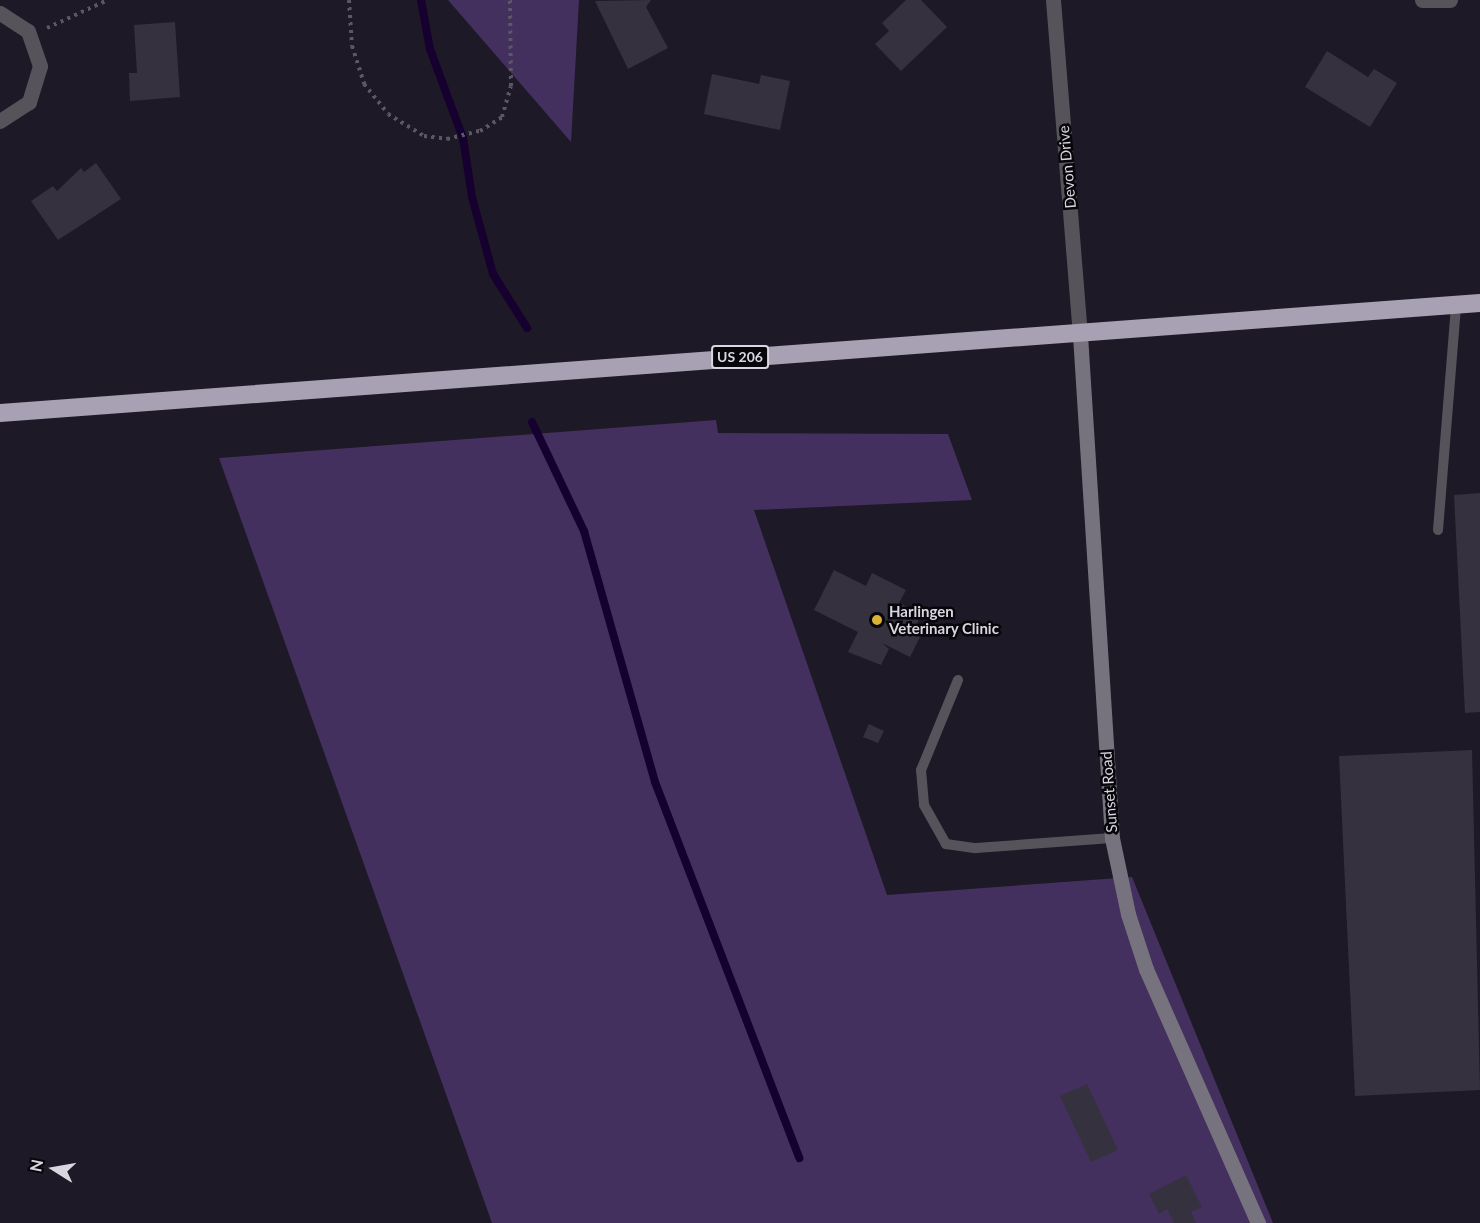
<!DOCTYPE html>
<html>
<head>
<meta charset="utf-8">
<style>
	body { margin:0 }
	#map { position:relative; width:1480px; height:1223px; overflow:hidden; background:#1e1926; font-family:Lato,sans-serif }
	div>[style] { position:absolute }
	.green>* { inset:0; background:#43305e }
	.stream>* { height:8px; margin:-4px; padding:0 4px; transform-origin:4px; border-radius:4px; background:#16002f }
	.building>* { inset:0; background:#36313f }
	.path>* { height:4px; margin-top:-2px; transform-origin:0; background:repeating-linear-gradient(90deg,#5b5763 0 3px,transparent 0 7.5px) }
	.lane>* { height:10px; margin:-5px; padding:0 5px; transform-origin:5px; border-radius:5px; background:#56535a }
	.street>* { height:15px; margin:-7.5px; padding:0 7.5px; transform-origin:7.5px; border-radius:7.5px; background:#56535a }
	.secondary>* { height:15px; margin:-7.5px; padding:0 7.5px; transform-origin:7.5px; border-radius:7.5px; background:#77737e }
	.highway>* { height:18px; margin:-9px; padding:0 9px; transform-origin:9px; border-radius:9px; background:#a7a1b3 }
	.dots>* { width:16px; height:16px; translate:-50% -50%; box-sizing:border-box; border:3px solid #07060a; border-radius:50% }
	span { translate:-50% -50%; white-space:nowrap; text-align:center; line-height:1.15; -webkit-text-stroke:5px #07060a; paint-order:stroke }
	.shield-label span { padding:2px 4px; background:#07060a; border:2px solid; border-radius:4px; -webkit-text-stroke-width:0 }
	.shield-label { font-size:14px; color:#d9d6e0; font-weight:700 }
	.street-label { font-size:15px; color:#d9d6e0 }
	.poi-label { font-size:15px; color:#d9d6e0; font-weight:700 }
	.left { translate:0 -50%; text-align:left }
	.north { position:absolute; left:24px; top:1139px; width:60px; height:60px; -webkit-text-stroke:4px #07060a; paint-order:stroke; rotate:281deg; font-size:16px; font-weight:700; line-height:24px; text-align:center; color:#d9d6e0 }
	.north::after { content:''; display:block; margin:auto; width:21px; height:27px; background:#d9d6e0; clip-path:polygon(50% 0,100% 100%,50% 72%,0 100%) }
</style>
</head>
<body>
<div id="map">
	<div class="green">
		<i style="clip-path:polygon(448px 0,579px 0,571px 142px)"></i>
		<i style="clip-path:polygon(716px 420px,718px 433px,948px 434px,972px 500px,754px 510px,887px 895px,1132px 877px,1273px 1223px,492px 1223px,219px 458px)"></i>
	</div>
	<div class="stream">
		<i style="left:421px;top:0;width:50px;rotate:79.6deg"></i>
		<i style="left:430px;top:49px;width:95px;rotate:69.7deg"></i>
		<i style="left:463px;top:138px;width:60px;rotate:81.3deg"></i>
		<i style="left:472px;top:197px;width:80px;rotate:74.7deg"></i>
		<i style="left:493px;top:274px;width:64px;rotate:57.8deg"></i>
		<i style="left:532px;top:422px;width:121px;rotate:64.5deg"></i>
		<i style="left:584px;top:531px;width:261px;rotate:74.2deg"></i>
		<i style="left:655px;top:782px;width:403px;rotate:69deg"></i>
	</div>
	<div class="building">
		<i style="clip-path:polygon(651px 0,646px 7px,668px 48px,628px 69px,595px 1px)"></i>
		<i style="clip-path:polygon(906px 0,921px 0,947px 27px,901px 71px,875px 44px,889px 31px,882px 23px)"></i>
		<i style="clip-path:polygon(175px 22px,180px 97px,130px 101px,129px 73px,137px 73px,134px 25px)"></i>
		<i style="clip-path:polygon(1327px 51px,1368px 77px,1374px 69px,1397px 83px,1370px 127px,1305px 87px)"></i>
		<i style="clip-path:polygon(712px 74px,759px 84px,761px 75px,790px 81px,780px 130px,704px 114px)"></i>
		<i style="clip-path:polygon(96px 163px,121px 199px,58px 240px,31px 201px,53px 186px,57px 191px,81px 168px,84px 172px)"></i>
		<i style="clip-path:polygon(1480px 493px,1480px 712px,1465px 713px,1454px 495px)"></i>
		<i style="clip-path:polygon(834px 570px,866px 586px,872px 573px,906px 590px,899px 603px,922px 614px,915px 627px,923px 631px,910px 657px,882px 643px,889px 649px,881px 665px,848px 652px,858px 632px,814px 610px)"></i>
		<i style="clip-path:polygon(869px 724px,884px 731px,878px 743px,863px 737px)"></i>
		<i style="clip-path:polygon(1472px 750px,1480px 1090px,1355px 1096px,1339px 756px)"></i>
		<i style="clip-path:polygon(1087px 1084px,1118px 1150px,1091px 1162px,1060px 1096px)"></i>
		<i style="clip-path:polygon(1186px 1175px,1202px 1207px,1191px 1212px,1196px 1223px,1174px 1223px,1167px 1209px,1159px 1214px,1149px 1194px)"></i>
	</div>
	<div class="path">
		<i style="left:349px;top:0;width:46px;rotate:86.3deg"></i>
		<i style="left:352px;top:46px;width:40px;rotate:72deg"></i>
		<i style="left:364px;top:84px;width:38px;rotate:51deg"></i>
		<i style="left:388px;top:114px;width:42px;rotate:31.4deg"></i>
		<i style="left:424px;top:136px;width:23px;rotate:7deg"></i>
		<i style="left:447px;top:139px;width:34px;rotate:-14deg"></i>
		<i style="left:480px;top:131px;width:26px;rotate:-32deg"></i>
		<i style="left:502px;top:117px;width:32px;rotate:-74deg"></i>
		<i style="left:511px;top:86px;width:86px;rotate:-90.7deg"></i>
		<i style="left:47px;top:28px;width:67px;rotate:-24.7deg"></i>
	</div>
	<div class="lane">
		<i style="left:1438px;top:530px;width:226px;rotate:-85.4deg"></i>
		<i style="left:958px;top:680px;width:97px;rotate:112.3deg"></i>
		<i style="left:921px;top:770px;width:35px;rotate:85deg"></i>
		<i style="left:924px;top:805px;width:45px;rotate:60.6deg"></i>
		<i style="left:946px;top:844px;width:30px;rotate:8deg"></i>
		<i style="left:976px;top:848px;width:136px;rotate:-4.2deg"></i>
	</div>
	<div class="street">
		<i style="left:1053px;top:0;width:336px;rotate:85.4deg"></i>
		<i style="left:1422px;top:0;width:28px"></i>
		<i style="left:0;top:13px;width:33px;rotate:33deg"></i>
		<i style="left:28px;top:31px;width:37px;rotate:71deg"></i>
		<i style="left:40px;top:66px;width:38px;rotate:107deg"></i>
		<i style="left:29px;top:102px;width:35px;rotate:147deg"></i>
	</div>
	<div class="secondary">
		<i style="left:1080px;top:335px;width:504px;rotate:86.36deg"></i>
		<i style="left:1112px;top:838px;width:78px;rotate:78.1deg"></i>
		<i style="left:1128px;top:914px;width:58px;rotate:71.9deg"></i>
		<i style="left:1146px;top:969px;width:278px;rotate:66.2deg"></i>
	</div>
	<div class="highway">
		<i style="left:0;top:413px;width:1484px;rotate:-4.25deg"></i>
	</div>
	<div class="dots">
		<i style="left:877px;top:620px;background:#d9b334"></i>
	</div>
	<div class="shield-label">
		<span style="left:740px;top:357px">US 206</span>
	</div>
	<div class="street-label">
		<span style="left:1067px;top:167px;rotate:-95deg">Devon Drive</span>
		<span style="left:1109px;top:792px;rotate:-94deg">Sunset Road</span>
	</div>
	<div class="poi-label">
		<span class="left" style="left:889px;top:620px">Harlingen<br>Veterinary Clinic</span>
	</div>
	<div class="north">N</div>
</div>
</body>
</html>
